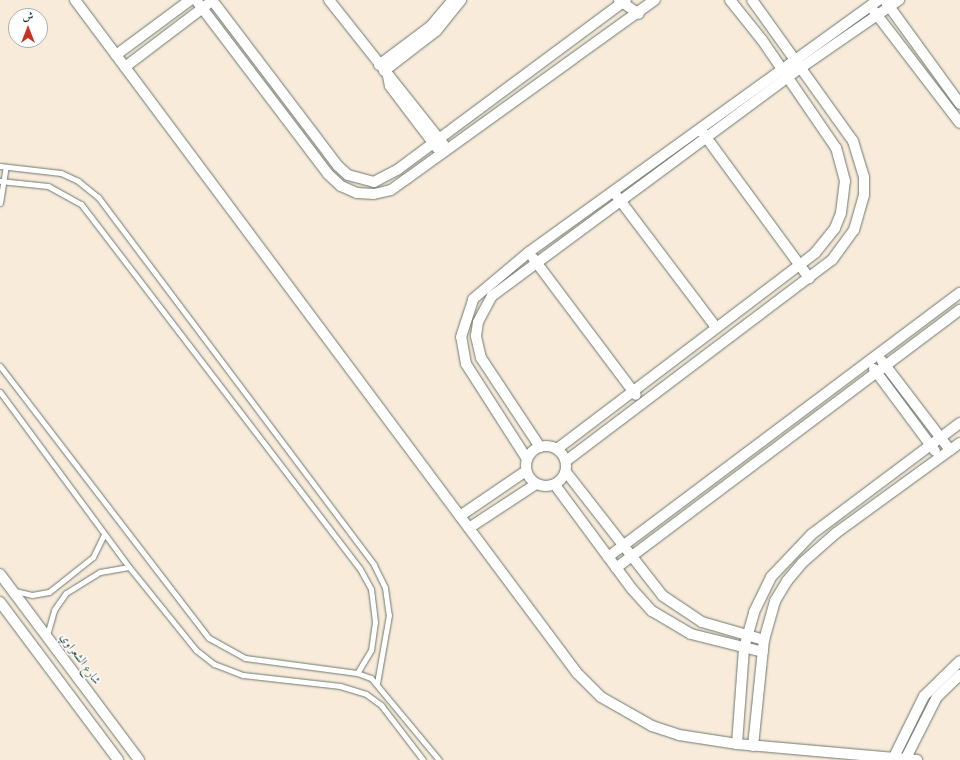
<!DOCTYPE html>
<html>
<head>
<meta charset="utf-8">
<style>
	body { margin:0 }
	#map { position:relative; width:960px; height:760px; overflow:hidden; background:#f8ebda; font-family:"IM FELL French Canon",Amiri,serif }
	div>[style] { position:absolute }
	.roads { filter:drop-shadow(0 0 1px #6b7a6e) drop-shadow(0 0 1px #6b7a6e) }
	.lane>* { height:5px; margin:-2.5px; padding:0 2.5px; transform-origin:2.5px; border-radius:2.5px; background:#fff }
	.street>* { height:10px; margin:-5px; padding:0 5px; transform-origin:5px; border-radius:5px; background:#fff }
	.street>.ring { margin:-5px; padding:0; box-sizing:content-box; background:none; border:10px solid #fff; border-radius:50% }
	span { translate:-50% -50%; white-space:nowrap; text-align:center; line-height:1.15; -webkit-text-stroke:3px #fff; paint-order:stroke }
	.street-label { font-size:12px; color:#1f3d34 }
	.north { position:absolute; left:8px; top:8px; width:40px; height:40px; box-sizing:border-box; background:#fff; border:1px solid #a5b1ae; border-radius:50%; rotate:0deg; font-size:11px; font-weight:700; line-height:16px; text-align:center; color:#1f3d34 }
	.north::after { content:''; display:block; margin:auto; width:14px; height:18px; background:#c8321e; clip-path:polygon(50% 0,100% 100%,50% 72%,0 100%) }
</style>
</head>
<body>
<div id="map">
	<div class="roads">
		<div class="lane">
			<i style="left:0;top:166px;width:61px;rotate:6.5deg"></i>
			<i style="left:61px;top:173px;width:19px;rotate:25deg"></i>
			<i style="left:78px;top:181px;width:26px;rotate:39deg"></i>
			<i style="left:98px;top:197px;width:460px;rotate:53.1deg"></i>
			<i style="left:374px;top:565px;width:25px;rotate:64deg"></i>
			<i style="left:385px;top:588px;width:27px;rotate:82deg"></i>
			<i style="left:389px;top:615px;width:69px;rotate:100deg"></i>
			<i style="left:0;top:181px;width:48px;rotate:5.9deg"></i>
			<i style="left:48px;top:186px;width:38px;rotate:29deg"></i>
			<i style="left:81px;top:204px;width:459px;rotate:52.6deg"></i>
			<i style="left:360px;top:569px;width:23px;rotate:61deg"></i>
			<i style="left:371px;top:589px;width:33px;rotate:83deg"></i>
			<i style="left:375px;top:622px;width:28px;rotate:98deg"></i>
			<i style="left:371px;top:650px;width:27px;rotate:121deg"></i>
			<i style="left:0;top:203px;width:36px;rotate:-81deg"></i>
			<i style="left:0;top:366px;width:343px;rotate:52.5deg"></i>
			<i style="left:209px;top:638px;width:41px;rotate:29.1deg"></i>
			<i style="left:245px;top:658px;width:113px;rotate:7.6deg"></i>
			<i style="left:357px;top:673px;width:15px;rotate:20deg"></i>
			<i style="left:371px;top:678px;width:107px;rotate:50.3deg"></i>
			<i style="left:0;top:392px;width:217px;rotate:53.6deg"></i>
			<i style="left:129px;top:567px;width:107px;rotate:51.1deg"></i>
			<i style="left:196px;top:650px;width:23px;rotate:38deg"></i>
			<i style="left:214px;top:664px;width:31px;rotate:21deg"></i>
			<i style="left:243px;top:675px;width:98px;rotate:6.5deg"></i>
			<i style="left:340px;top:686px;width:27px;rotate:17deg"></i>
			<i style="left:366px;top:694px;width:19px;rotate:36deg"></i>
			<i style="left:381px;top:705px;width:69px;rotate:52.6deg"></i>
			<i style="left:15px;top:591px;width:17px;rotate:13deg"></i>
			<i style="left:32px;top:595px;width:17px;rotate:-10deg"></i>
			<i style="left:49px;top:592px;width:56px;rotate:-38.5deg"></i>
			<i style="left:93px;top:557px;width:25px;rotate:-64deg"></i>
			<i style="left:47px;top:635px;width:26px;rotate:-74deg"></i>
			<i style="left:54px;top:610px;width:21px;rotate:-55deg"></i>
			<i style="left:66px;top:593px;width:40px;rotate:-32deg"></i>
			<i style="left:100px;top:572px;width:29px;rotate:-10deg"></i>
		</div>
		<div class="street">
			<i style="left:75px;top:0;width:840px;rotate:53.28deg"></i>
			<i style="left:577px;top:673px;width:34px;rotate:45deg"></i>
			<i style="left:601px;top:697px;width:59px;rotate:29.6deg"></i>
			<i style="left:652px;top:726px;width:28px;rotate:18deg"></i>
			<i style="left:679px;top:735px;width:59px;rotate:8.8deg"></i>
			<i style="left:737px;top:744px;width:181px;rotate:5.1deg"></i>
			<i style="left:196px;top:0;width:218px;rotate:52.8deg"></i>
			<i style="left:328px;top:174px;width:18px;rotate:43deg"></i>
			<i style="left:341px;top:186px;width:17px;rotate:24deg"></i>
			<i style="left:357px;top:193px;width:17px;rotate:3deg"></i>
			<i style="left:374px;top:194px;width:17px;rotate:-13deg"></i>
			<i style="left:391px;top:190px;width:17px;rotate:-36deg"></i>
			<i style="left:405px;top:180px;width:308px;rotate:-35.8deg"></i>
			<i style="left:212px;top:0;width:208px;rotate:52.8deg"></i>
			<i style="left:338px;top:166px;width:13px;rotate:42deg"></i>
			<i style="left:348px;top:175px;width:27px;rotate:15deg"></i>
			<i style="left:374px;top:182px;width:26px;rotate:-28deg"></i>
			<i style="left:397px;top:170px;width:285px;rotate:-36.6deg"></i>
			<i style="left:329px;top:0;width:184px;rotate:51.6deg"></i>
			<i style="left:619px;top:0;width:24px;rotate:35deg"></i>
			<i style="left:886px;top:2px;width:126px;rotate:54deg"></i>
			<i style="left:874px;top:11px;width:141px;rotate:52.5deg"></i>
			<i style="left:116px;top:55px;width:92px;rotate:-36.6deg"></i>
			<i style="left:379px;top:65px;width:65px;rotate:-36.9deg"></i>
			<i style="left:431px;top:26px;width:34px;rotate:-50deg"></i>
			<i style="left:125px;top:67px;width:104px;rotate:-37.2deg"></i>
			<i style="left:384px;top:71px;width:66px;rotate:-37.6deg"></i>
			<i style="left:436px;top:31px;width:40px;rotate:-51deg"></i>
			<i style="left:388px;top:76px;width:10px;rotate:79deg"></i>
			<i style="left:390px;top:86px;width:78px;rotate:52.8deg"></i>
			<i style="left:703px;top:133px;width:180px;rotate:53.8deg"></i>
			<i style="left:616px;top:195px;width:166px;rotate:52.9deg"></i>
			<i style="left:533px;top:258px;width:171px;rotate:53.1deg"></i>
			<i style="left:882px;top:361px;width:112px;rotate:52.6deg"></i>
			<i style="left:874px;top:369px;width:102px;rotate:53.4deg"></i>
			<i class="ring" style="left:526px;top:446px;width:30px;height:30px"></i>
			<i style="left:540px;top:447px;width:107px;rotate:-123.5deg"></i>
			<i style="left:481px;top:358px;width:23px;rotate:-103deg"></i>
			<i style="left:476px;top:336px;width:14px;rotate:-82deg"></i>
			<i style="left:478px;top:322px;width:30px;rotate:-62deg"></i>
			<i style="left:492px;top:296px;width:385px;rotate:-36.5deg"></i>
			<i style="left:802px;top:67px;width:118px;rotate:-34.6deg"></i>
			<i style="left:557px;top:449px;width:324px;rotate:-37.2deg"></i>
			<i style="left:815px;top:253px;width:32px;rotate:-51deg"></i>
			<i style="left:835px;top:228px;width:16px;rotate:-68deg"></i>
			<i style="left:841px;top:213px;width:32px;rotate:-83deg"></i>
			<i style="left:845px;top:181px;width:34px;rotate:-105deg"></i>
			<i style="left:836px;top:148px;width:131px;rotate:-124.4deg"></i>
			<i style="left:762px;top:40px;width:51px;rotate:-128.7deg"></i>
			<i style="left:527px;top:459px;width:113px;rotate:-122.7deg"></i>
			<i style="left:466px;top:364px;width:27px;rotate:-100deg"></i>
			<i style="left:461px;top:337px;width:40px;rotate:-72deg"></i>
			<i style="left:473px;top:299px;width:73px;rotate:-40deg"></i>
			<i style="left:529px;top:252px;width:431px;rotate:-35.8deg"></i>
			<i style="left:566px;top:461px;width:333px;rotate:-37.1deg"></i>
			<i style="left:832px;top:260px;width:37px;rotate:-54deg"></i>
			<i style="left:854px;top:230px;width:36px;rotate:-74deg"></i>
			<i style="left:864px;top:195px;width:18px;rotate:-90deg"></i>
			<i style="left:864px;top:177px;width:38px;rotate:-107deg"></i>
			<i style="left:853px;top:141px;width:173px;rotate:-125.6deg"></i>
			<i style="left:566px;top:472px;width:157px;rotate:52deg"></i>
			<i style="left:663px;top:596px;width:47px;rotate:33.7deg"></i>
			<i style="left:702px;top:622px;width:65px;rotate:16.2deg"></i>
			<i style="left:555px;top:485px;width:129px;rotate:53.5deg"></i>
			<i style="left:632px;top:589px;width:30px;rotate:48deg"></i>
			<i style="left:652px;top:611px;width:45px;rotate:30.5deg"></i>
			<i style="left:691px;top:634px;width:74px;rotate:14deg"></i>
			<i style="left:460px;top:516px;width:80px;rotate:-34.3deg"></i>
			<i style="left:469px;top:528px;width:80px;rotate:-33.3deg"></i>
			<i style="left:608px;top:557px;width:440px;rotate:-36.9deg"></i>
			<i style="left:616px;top:568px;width:430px;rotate:-36.9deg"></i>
			<i style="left:0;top:574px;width:232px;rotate:53.2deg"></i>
			<i style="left:0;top:602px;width:197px;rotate:53.2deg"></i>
			<i style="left:737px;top:744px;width:96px;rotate:-85.8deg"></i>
			<i style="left:744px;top:648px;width:37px;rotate:-74deg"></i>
			<i style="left:754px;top:612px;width:39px;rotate:-64deg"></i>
			<i style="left:771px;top:577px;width:59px;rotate:-46.4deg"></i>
			<i style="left:812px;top:534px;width:185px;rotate:-36.9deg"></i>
			<i style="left:753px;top:746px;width:107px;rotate:-84.1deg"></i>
			<i style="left:764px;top:640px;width:41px;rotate:-74.2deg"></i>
			<i style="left:775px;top:601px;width:23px;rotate:-59deg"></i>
			<i style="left:787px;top:581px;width:23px;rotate:-50deg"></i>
			<i style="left:802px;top:563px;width:45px;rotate:-41.4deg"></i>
			<i style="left:836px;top:533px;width:153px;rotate:-36deg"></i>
			<i style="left:894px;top:757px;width:68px;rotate:-63.8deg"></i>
			<i style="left:924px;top:696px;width:50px;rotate:-44.2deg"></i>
			<i style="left:906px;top:758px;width:68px;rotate:-63.1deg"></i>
			<i style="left:937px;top:697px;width:32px;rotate:-44deg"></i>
		</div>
	</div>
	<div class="street-label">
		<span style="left:80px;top:659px;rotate:54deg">شارع الشعراوي</span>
	</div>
	<div class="north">ش</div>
</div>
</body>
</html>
